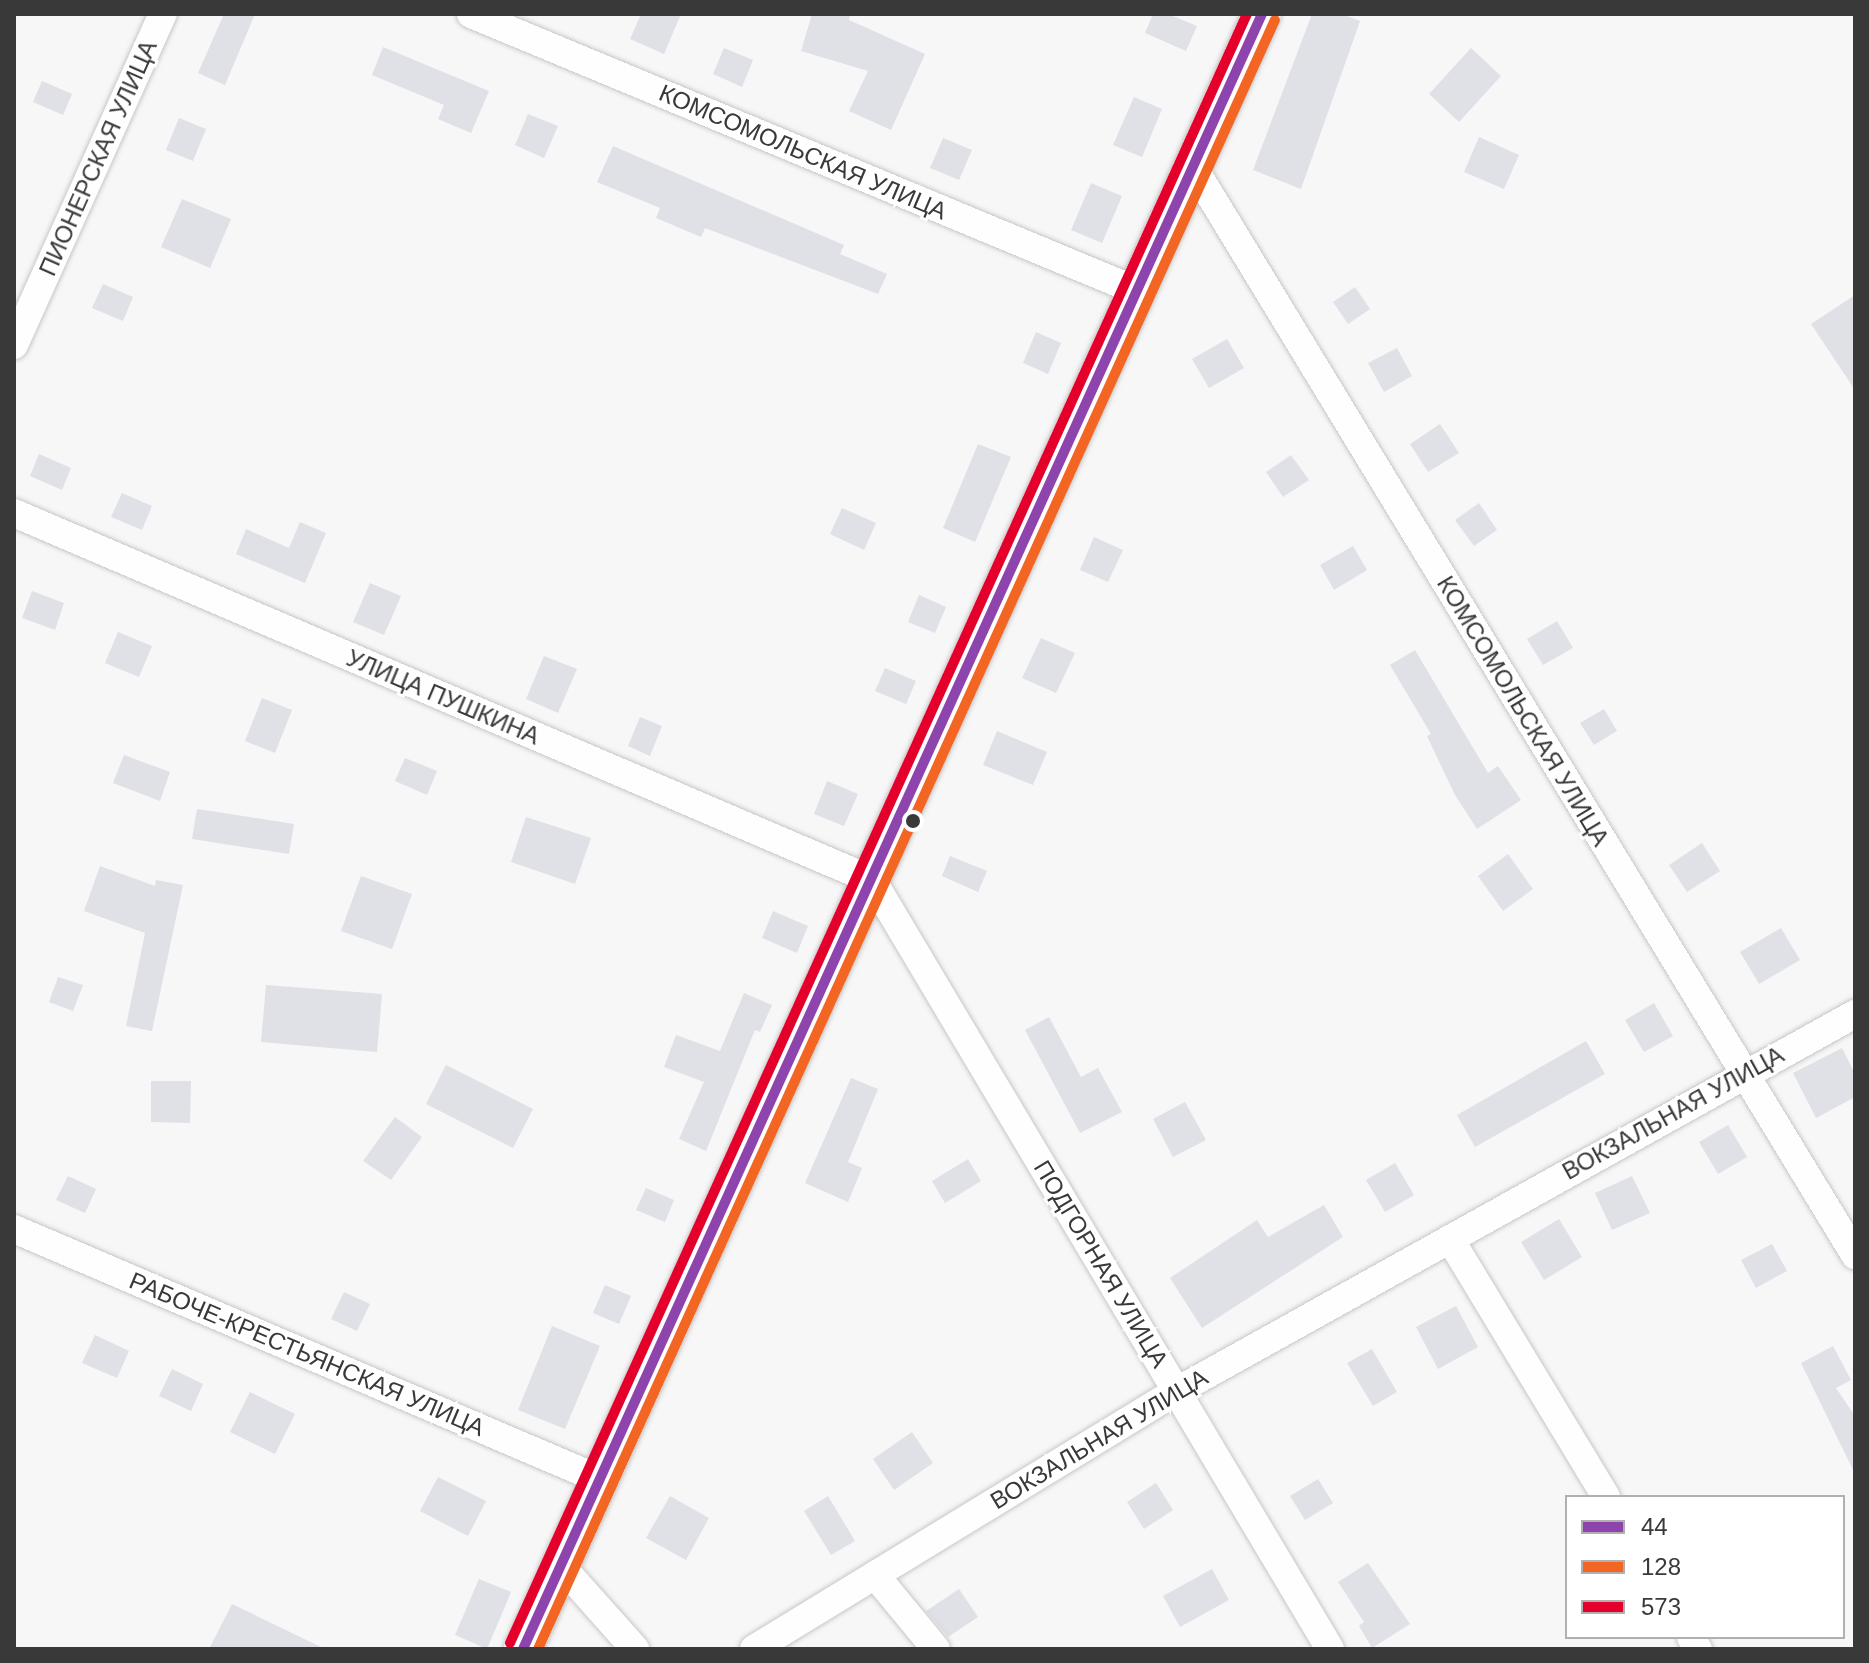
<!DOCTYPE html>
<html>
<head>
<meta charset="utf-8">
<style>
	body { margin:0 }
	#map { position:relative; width:1869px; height:1663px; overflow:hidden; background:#f7f7f8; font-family:Arial,sans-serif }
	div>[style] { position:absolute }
	.building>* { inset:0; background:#e0e0e7 }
	.roads { filter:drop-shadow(0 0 2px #c7c7c8) drop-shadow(0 0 2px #c7c7c8) }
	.minor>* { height:28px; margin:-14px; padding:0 14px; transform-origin:14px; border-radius:14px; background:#fefefe }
	.secondary>* { height:38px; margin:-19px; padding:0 19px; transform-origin:19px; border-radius:19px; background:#fefefe }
	.bus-1>* { height:10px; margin:-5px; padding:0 5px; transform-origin:5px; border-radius:5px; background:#8e44ad }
	.bus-2>* { height:10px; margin:-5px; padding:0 5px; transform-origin:5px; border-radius:5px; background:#f26522 }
	.bus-3>* { height:10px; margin:-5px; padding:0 5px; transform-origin:5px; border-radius:5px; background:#e4002b }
	.dots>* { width:22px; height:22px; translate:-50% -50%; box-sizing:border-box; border:4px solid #fff; border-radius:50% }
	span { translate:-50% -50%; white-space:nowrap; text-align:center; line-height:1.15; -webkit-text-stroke:6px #fff; paint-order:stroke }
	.street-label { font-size:24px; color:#39393a }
	.frame { position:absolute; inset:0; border:16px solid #39393a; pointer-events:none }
	.legend { position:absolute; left:1565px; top:1495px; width:280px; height:144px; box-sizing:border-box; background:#fff; border:2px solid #b0b0b0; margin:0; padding:10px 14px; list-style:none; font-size:24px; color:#39393a }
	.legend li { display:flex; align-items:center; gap:16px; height:40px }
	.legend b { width:40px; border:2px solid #b0b0b0 }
</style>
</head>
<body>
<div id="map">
	<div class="building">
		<i style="clip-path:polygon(224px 14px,255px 14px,225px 85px,198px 73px)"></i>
		<i style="clip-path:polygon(641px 14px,681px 14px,664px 54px,630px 39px)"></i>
		<i style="clip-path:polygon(812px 14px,850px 14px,849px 20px,925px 54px,891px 130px,849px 111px,868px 71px,801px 51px)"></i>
		<i style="clip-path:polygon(1153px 14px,1168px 14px,1197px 26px,1186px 51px,1145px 33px)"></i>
		<i style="clip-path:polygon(1312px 14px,1342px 14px,1360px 21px,1301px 189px,1253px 170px)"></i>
		<i style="clip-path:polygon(383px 47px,489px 91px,471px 133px,438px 119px,444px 105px,372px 75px)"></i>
		<i style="clip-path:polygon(724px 48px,753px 60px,742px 87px,713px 74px)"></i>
		<i style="clip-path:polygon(1471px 48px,1501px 76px,1459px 122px,1429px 94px)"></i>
		<i style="clip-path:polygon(42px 81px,72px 94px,63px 115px,33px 102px)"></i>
		<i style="clip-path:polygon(1134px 97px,1162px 109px,1142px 157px,1113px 145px)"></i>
		<i style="clip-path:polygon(528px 114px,558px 126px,544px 158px,515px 145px)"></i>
		<i style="clip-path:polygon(179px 118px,206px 129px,193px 161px,166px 150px)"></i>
		<i style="clip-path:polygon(1479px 137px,1519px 155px,1504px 189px,1464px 172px)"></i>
		<i style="clip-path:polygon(943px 138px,972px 150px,959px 180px,930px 168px)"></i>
		<i style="clip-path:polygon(613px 146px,844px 245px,840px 254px,887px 274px,878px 294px,705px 228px,701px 237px,656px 218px,660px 208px,597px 182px)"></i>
		<i style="clip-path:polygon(1091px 183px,1122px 196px,1102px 243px,1071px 230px)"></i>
		<i style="clip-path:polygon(182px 199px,231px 219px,210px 268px,161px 247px)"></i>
		<i style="clip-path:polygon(103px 284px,133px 297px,123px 321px,92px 308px)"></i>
		<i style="clip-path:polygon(1355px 287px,1370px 309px,1348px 324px,1333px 302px)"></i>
		<i style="clip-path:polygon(1855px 295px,1855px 390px,1811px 324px)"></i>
		<i style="clip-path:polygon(1036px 332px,1061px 343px,1048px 374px,1023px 363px)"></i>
		<i style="clip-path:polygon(1227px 339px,1244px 368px,1209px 388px,1192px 359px)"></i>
		<i style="clip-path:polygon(1397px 348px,1412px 376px,1384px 392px,1368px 363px)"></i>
		<i style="clip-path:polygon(1440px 424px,1459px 453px,1428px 472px,1410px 444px)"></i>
		<i style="clip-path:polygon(978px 444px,1011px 457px,975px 542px,943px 528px)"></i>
		<i style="clip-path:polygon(39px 454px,71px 468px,62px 490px,30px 476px)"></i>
		<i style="clip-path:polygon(1291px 455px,1309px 480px,1283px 497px,1266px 472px)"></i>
		<i style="clip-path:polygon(122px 493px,152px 506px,142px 530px,111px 517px)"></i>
		<i style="clip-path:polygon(1479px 503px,1497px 530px,1474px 546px,1455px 520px)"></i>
		<i style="clip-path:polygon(842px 508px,876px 523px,864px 550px,830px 534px)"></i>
		<i style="clip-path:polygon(300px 522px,326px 533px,305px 583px,236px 554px,246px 529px,289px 548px)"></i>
		<i style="clip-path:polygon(1094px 537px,1123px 550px,1108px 582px,1080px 570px)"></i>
		<i style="clip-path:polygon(1353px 546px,1367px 570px,1334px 590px,1320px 565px)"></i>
		<i style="clip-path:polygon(370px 583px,401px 596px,384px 635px,353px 622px)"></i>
		<i style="clip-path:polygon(32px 591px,64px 603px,55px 630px,22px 618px)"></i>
		<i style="clip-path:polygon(919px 595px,946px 607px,935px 633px,908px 622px)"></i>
		<i style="clip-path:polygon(1557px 621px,1573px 648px,1543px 665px,1527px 639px)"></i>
		<i style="clip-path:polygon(118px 632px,152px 646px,139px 677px,105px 663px)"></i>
		<i style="clip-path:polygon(1041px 638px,1075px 653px,1056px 693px,1022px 678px)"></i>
		<i style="clip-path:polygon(1415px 650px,1488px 773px,1498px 766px,1521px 800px,1477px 829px,1455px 795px,1427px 736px,1431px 734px,1390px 665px)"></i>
		<i style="clip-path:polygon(544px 656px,577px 669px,558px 713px,526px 699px)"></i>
		<i style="clip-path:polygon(885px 668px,916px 681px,906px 704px,875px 691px)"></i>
		<i style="clip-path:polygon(262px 698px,292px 710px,275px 753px,245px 741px)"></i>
		<i style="clip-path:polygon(1604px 709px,1617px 731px,1594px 745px,1580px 723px)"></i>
		<i style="clip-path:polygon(640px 717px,662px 726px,650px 756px,628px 746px)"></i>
		<i style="clip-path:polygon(997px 731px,1047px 752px,1033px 785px,983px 765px)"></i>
		<i style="clip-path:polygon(124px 755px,170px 772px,160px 801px,113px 783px)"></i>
		<i style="clip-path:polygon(405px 758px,437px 771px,427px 795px,395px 781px)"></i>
		<i style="clip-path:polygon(827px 781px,858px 794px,844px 826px,814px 814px)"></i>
		<i style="clip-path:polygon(197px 809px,294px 824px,289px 854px,192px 839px)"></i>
		<i style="clip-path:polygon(526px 817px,591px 838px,575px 884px,511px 862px)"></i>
		<i style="clip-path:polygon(1702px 843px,1720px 871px,1687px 892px,1669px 865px)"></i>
		<i style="clip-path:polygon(1508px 854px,1533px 889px,1503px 911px,1478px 876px)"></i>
		<i style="clip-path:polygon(950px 856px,987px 871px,978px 892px,942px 876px)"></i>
		<i style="clip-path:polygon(100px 866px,155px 886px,156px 880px,183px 885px,152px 1031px,126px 1026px,145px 933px,84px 911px)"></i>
		<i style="clip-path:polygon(361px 876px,412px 894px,392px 949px,341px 931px)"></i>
		<i style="clip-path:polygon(773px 911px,808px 926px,797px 953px,762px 938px)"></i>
		<i style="clip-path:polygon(1781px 928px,1800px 960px,1759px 984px,1740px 952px)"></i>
		<i style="clip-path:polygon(58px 977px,83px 985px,73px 1011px,49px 1002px)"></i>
		<i style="clip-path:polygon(266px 985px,382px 994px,377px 1052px,261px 1042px)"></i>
		<i style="clip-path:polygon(744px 993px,772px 1005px,760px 1032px,755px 1030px,706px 1151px,679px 1139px,704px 1082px,664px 1067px,676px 1035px,720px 1051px)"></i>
		<i style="clip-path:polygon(1654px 1003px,1673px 1036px,1644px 1052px,1625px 1020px)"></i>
		<i style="clip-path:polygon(1049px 1017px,1081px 1077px,1098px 1068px,1122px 1112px,1080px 1133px,1025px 1030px)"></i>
		<i style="clip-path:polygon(1586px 1041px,1605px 1074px,1475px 1147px,1457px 1115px)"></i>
		<i style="clip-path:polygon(1842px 1048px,1855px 1074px,1855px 1097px,1816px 1118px,1793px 1073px)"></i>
		<i style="clip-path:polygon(446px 1065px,533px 1109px,513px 1148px,426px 1104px)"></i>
		<i style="clip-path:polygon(851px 1078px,878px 1089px,848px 1162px,862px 1168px,848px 1202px,805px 1183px)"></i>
		<i style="clip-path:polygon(151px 1081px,191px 1081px,190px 1123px,151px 1122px)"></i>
		<i style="clip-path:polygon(1185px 1102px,1206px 1140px,1173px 1157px,1153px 1119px)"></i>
		<i style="clip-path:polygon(395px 1117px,422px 1137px,391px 1180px,363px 1161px)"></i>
		<i style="clip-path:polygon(1728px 1125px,1747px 1157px,1718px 1174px,1699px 1142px)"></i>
		<i style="clip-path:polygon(968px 1159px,981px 1181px,945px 1203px,932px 1181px)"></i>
		<i style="clip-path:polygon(1395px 1163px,1414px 1195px,1385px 1212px,1366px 1180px)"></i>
		<i style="clip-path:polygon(68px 1176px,96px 1189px,85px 1213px,56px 1200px)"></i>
		<i style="clip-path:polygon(1632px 1176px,1650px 1213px,1612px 1230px,1595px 1193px)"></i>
		<i style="clip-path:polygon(646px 1188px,674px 1200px,665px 1222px,636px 1210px)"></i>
		<i style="clip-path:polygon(1324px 1205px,1343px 1237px,1202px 1328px,1170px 1278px,1257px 1220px,1268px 1237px)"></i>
		<i style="clip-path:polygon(1559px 1219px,1582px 1257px,1544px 1280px,1521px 1242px)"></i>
		<i style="clip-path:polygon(1772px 1244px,1787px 1271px,1756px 1288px,1741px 1260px)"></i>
		<i style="clip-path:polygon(605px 1285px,631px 1296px,619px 1324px,593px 1313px)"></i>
		<i style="clip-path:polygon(344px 1292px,370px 1304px,357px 1331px,331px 1319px)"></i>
		<i style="clip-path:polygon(1456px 1306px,1478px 1347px,1438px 1369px,1416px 1327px)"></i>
		<i style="clip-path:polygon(552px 1326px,600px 1346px,565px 1429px,518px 1410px)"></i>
		<i style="clip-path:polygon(95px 1335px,129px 1351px,117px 1378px,82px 1363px)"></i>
		<i style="clip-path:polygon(1833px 1346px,1851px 1380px,1836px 1388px,1855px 1416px,1855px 1474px,1801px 1363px)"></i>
		<i style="clip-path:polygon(1372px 1349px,1397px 1392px,1373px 1406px,1347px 1363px)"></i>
		<i style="clip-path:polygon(172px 1369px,203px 1384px,191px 1411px,159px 1396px)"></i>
		<i style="clip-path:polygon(250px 1392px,295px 1414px,275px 1454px,230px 1432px)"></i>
		<i style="clip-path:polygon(912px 1432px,933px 1463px,894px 1490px,873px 1459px)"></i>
		<i style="clip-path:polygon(438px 1477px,486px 1501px,468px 1536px,420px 1511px)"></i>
		<i style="clip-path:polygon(1318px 1479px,1333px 1503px,1305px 1520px,1290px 1496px)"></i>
		<i style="clip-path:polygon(1156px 1483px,1173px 1510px,1144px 1529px,1127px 1502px)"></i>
		<i style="clip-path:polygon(670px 1496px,709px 1518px,686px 1560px,646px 1538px)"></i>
		<i style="clip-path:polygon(828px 1496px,855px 1541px,831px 1555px,804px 1511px)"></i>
		<i style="clip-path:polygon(1368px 1563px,1410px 1624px,1372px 1648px,1359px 1626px,1364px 1622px,1338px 1582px)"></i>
		<i style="clip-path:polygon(1212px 1569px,1229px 1600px,1180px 1627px,1163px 1596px)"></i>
		<i style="clip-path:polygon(479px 1579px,511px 1592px,487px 1649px,455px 1635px)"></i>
		<i style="clip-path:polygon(959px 1589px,978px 1617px,948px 1637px,926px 1611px)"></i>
		<i style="clip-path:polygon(232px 1604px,325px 1649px,209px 1649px)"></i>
	</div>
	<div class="roads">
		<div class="minor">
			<i style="left:471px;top:14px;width:719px;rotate:22.57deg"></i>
			<i style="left:1193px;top:167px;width:1274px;rotate:58.68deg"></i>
			<i style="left:14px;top:345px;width:363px;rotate:-65.8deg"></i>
			<i style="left:14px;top:513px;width:933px;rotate:23.16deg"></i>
			<i style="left:872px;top:880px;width:895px;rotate:59.22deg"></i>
			<i style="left:14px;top:1229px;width:636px;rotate:23.14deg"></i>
			<i style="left:1450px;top:1239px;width:301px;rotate:58.8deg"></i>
			<i style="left:562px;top:1567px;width:110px;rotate:48.3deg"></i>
			<i style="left:875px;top:1575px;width:96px;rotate:50.5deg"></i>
			<i style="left:1691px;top:1637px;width:14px;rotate:60deg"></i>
			<i style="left:754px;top:1649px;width:495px;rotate:-31.4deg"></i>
			<i style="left:1177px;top:1391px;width:776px;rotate:-29.08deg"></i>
		</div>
		<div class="secondary">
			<i style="left:523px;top:1649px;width:1794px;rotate:-65.68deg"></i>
		</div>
	</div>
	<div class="bus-1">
		<i style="left:523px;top:1649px;width:1794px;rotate:-65.68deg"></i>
	</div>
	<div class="bus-2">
		<i style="left:538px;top:1649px;width:1788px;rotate:-65.66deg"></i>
	</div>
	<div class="bus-3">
		<i style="left:510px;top:1643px;width:1788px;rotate:-65.66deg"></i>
	</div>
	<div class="dots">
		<i style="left:913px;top:821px;background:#39393a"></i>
	</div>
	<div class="street-label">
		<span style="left:803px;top:152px;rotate:23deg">КОМСОМОЛЬСКАЯ УЛИЦА</span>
		<span style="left:98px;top:158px;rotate:-66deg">ПИОНЕРСКАЯ УЛИЦА</span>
		<span style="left:443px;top:697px;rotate:23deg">УЛИЦА ПУШКИНА</span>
		<span style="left:1523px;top:711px;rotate:59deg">КОМСОМОЛЬСКАЯ УЛИЦА</span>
		<span style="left:1673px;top:1113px;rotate:-29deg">ВОКЗАЛЬНАЯ УЛИЦА</span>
		<span style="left:1101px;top:1264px;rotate:59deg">ПОДГОРНАЯ УЛИЦА</span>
		<span style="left:307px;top:1354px;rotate:23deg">РАБОЧЕ-КРЕСТЬЯНСКАЯ УЛИЦА</span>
		<span style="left:1099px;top:1439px;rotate:-31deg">ВОКЗАЛЬНАЯ УЛИЦА</span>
	</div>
	<div class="frame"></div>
	<ul class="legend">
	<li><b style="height:10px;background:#8e44ad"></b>44</li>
	<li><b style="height:10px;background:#f26522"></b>128</li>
	<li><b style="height:10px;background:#e4002b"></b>573</li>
	</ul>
</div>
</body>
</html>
